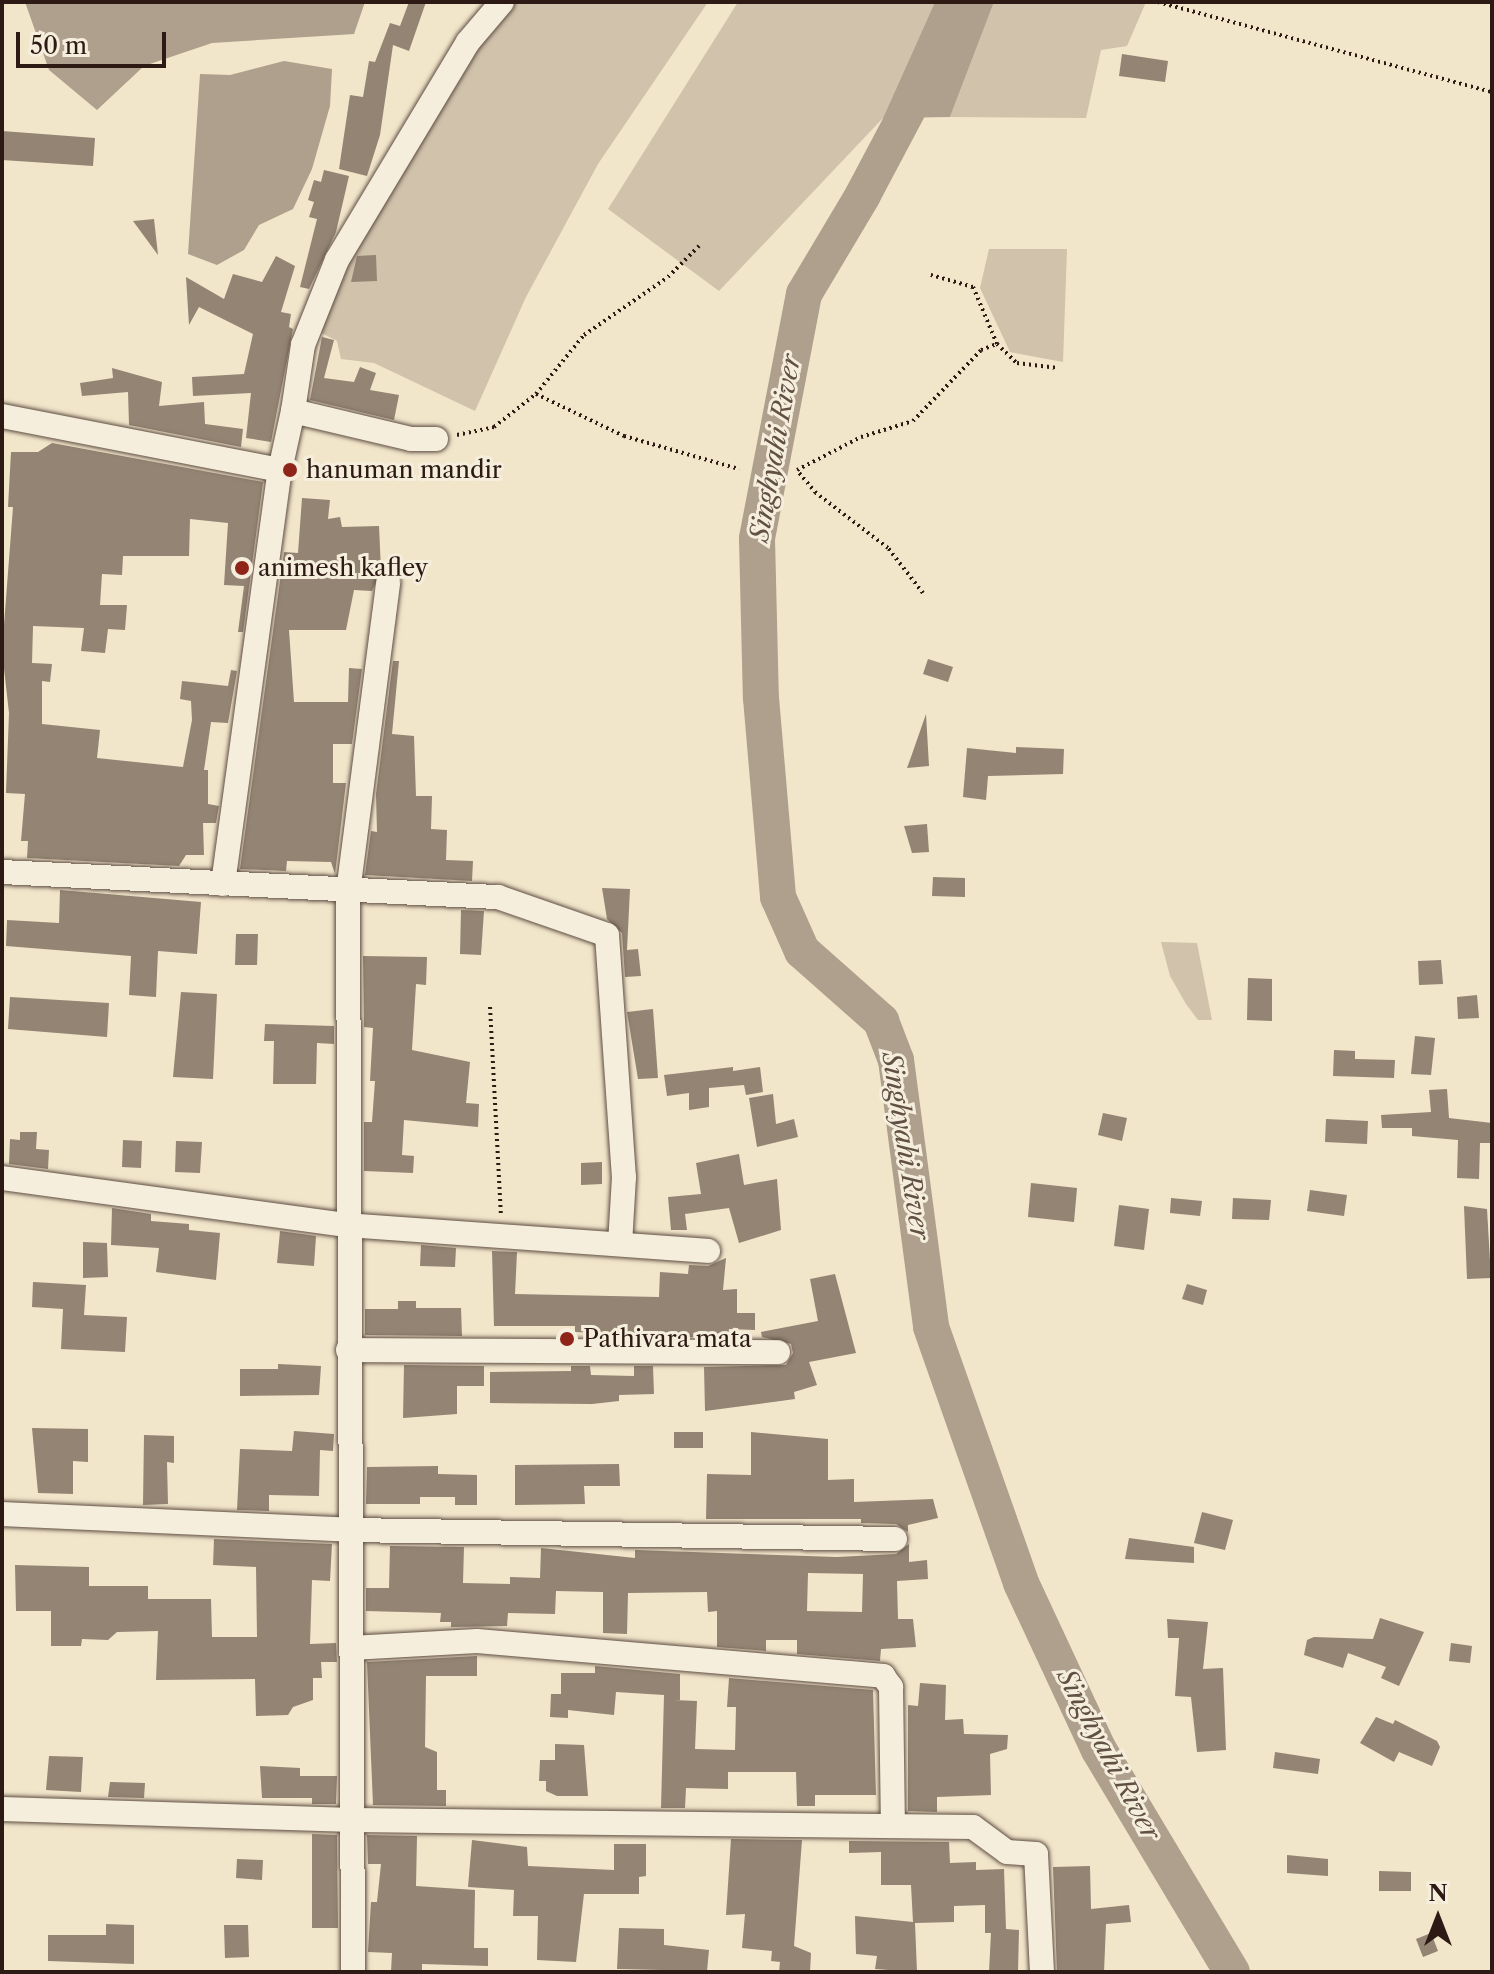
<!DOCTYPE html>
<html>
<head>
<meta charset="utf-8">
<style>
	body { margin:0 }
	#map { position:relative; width:1494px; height:1974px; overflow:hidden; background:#f1e5ca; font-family:"Libre Caslon Text",serif }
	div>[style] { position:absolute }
	.green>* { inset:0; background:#d0c2ab }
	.water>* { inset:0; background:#aea08c }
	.river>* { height:36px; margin:-18px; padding:0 18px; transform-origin:18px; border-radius:18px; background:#aea08c }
	.building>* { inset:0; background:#938473 }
	.path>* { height:4px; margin-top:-2px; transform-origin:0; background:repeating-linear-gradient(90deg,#2d1a14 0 2px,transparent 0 6px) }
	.roads { filter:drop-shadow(0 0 2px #5e4d42) drop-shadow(0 0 2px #5e4d42) }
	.street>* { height:24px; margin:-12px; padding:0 12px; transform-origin:12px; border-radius:12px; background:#f6eedd }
	.dots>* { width:22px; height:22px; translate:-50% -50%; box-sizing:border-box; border:4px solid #f6eedd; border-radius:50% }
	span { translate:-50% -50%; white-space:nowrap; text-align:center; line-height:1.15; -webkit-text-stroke:6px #f6eedd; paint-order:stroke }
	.poi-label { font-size:24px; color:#2d1a14 }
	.left { translate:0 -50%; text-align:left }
	.water-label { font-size:26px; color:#615044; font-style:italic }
	.frame { position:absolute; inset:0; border:4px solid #2d1a14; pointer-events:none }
	.north { position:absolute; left:1398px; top:1878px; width:80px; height:80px; -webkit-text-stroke:6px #f6eedd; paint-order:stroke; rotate:0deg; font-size:22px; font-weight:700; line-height:32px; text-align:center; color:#2d1a14 }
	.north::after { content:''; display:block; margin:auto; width:28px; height:36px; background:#2d1a14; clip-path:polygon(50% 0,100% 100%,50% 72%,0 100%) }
	.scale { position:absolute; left:16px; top:32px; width:150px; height:36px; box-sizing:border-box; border:4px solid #2d1a14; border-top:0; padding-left:10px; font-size:24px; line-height:28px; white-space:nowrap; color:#2d1a14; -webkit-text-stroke:6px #f6eedd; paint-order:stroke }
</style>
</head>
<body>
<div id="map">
	<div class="green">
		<i style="clip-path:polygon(502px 2px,708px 2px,598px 164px,526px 297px,475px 411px,374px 363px,341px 359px,337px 341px,314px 329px,340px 264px)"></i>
		<i style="clip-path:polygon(738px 2px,935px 2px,883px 118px,719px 291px,608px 209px)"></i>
		<i style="clip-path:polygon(994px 2px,1146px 2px,1127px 46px,1101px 50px,1086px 118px,950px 117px)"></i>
		<i style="clip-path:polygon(989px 249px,1067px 249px,1063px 362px,1010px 352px,980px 288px)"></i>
		<i style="clip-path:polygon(1161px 942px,1197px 943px,1212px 1020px,1198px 1020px,1186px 1004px,1170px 976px)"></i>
	</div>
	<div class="water">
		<i style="clip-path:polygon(25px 2px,365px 2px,354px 34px,212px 43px,144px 66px,97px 110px,49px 70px)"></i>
		<i style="clip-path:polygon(935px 2px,994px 2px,950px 117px,883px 118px)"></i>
		<i style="clip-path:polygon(284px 61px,332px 69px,330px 106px,312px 169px,293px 209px,259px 225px,244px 250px,217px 265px,188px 254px,200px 74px,230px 75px)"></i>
	</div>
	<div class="river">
		<i style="left:965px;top:2px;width:218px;rotate:117.9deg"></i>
		<i style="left:863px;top:195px;width:115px;rotate:120.8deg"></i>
		<i style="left:804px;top:294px;width:249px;rotate:100.9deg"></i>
		<i style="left:757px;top:539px;width:159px;rotate:88.6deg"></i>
		<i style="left:761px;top:698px;width:200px;rotate:85.1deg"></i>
		<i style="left:778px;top:897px;width:59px;rotate:66deg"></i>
		<i style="left:802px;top:951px;width:106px;rotate:41.5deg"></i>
		<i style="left:881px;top:1021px;width:42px;rotate:69deg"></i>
		<i style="left:896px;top:1060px;width:269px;rotate:82.5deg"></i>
		<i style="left:931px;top:1327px;width:271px;rotate:70.6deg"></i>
		<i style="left:1021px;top:1583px;width:184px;rotate:65deg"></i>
		<i style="left:1099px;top:1750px;width:259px;rotate:59.1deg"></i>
	</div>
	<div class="building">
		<i style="clip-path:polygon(409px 2px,426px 2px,409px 51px,393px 45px,380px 135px,367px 176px,339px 169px,350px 95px,363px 97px,369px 61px,375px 62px,390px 23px,400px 26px)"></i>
		<i style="clip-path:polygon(1122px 54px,1168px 61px,1165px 82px,1119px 76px)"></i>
		<i style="clip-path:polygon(2px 131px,95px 138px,93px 166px,2px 160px)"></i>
		<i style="clip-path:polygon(324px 170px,349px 176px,336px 232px,309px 289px,300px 287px,317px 219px,309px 217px,314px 202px,308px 200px,314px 180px,321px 182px)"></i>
		<i style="clip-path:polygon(154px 219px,158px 255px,133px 221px)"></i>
		<i style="clip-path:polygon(376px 255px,377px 281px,351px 282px,357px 256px)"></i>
		<i style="clip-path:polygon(276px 256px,295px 266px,281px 312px,291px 314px,289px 327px,293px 329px,271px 442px,246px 438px,251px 393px,193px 396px,192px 377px,244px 374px,253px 334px,199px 307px,189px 325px,186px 277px,224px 299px,233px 274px,262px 282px)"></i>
		<i style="clip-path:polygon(322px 337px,334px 340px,324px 378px,354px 382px,360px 367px,376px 373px,370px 390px,399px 395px,394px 420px,310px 400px)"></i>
		<i style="clip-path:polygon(112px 368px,162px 382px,159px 406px,204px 402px,205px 424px,243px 429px,241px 447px,129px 425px,128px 392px,82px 396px,80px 383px,113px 378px)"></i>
		<i style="clip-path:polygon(52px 443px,263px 482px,243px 632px,238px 632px,244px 586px,224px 585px,228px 523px,190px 519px,189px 556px,123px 556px,122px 575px,102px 574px,100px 605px,127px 605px,125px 630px,108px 629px,105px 653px,81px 651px,84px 628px,33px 626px,32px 663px,52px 664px,50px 682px,42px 681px,42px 724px,100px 730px,97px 758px,183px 767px,192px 720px,191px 701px,180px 699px,182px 681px,228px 686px,231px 670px,237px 671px,228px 723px,211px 722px,204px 770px,208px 770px,208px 804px,219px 806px,216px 823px,203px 823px,204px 855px,186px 855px,179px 866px,27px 858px,28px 841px,21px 841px,25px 794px,6px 793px,9px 713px,2px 651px,13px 507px,8px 507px,11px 452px,38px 452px)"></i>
		<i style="clip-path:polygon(302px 498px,330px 500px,328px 519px,340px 517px,342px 527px,379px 526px,381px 570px,372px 591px,354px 590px,346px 630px,289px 630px,294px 702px,348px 702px,349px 668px,362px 669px,352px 744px,333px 744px,333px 783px,346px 783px,335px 874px,331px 862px,287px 861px,286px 871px,240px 869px,284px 552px,298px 553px)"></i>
		<i style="clip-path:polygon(928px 659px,953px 667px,948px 682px,923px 674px)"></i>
		<i style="clip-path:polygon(393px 661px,399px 661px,392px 734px,414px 736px,416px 796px,432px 796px,431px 829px,447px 830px,446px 860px,473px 861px,472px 881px,365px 875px,371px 831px,377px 832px,376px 794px)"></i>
		<i style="clip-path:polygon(926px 714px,929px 766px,907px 768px,911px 757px)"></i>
		<i style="clip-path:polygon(1016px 747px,1064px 749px,1063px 774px,988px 776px,986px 800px,963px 797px,967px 748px,1016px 753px)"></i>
		<i style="clip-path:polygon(927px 824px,929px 852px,912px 853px,904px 826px)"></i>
		<i style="clip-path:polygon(933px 877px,965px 878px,965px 897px,932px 896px)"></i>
		<i style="clip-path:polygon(602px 888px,630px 889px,627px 950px,638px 949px,641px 976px,625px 977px,622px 933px,607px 919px)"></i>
		<i style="clip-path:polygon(60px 890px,201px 902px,197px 954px,158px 951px,156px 997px,129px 995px,131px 956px,6px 946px,7px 920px,59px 923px)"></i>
		<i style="clip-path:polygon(461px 910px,484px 911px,481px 955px,460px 954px)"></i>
		<i style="clip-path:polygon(236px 934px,258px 934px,257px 965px,235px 965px)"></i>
		<i style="clip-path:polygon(363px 956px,427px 957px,426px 985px,416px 984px,412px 1050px,470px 1062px,466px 1103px,479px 1104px,478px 1127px,404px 1120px,402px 1155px,414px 1156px,413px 1173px,364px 1171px,364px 1122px,372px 1122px,375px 1081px,370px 1081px,373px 1028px,364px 1027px)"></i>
		<i style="clip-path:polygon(1441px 960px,1443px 984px,1419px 985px,1418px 961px)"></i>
		<i style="clip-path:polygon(1248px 978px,1272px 979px,1272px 1021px,1247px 1020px)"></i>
		<i style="clip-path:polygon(181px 992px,217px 994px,213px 1079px,173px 1077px)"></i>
		<i style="clip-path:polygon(1477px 995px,1479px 1018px,1458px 1019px,1457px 997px)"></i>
		<i style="clip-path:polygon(10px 997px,109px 1003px,107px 1037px,8px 1029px)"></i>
		<i style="clip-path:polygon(653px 1009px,658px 1078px,638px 1079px,627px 1012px)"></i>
		<i style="clip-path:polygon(265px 1024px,334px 1026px,334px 1044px,317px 1043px,316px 1084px,273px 1084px,274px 1041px,264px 1041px)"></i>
		<i style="clip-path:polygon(1415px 1036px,1435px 1038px,1431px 1075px,1411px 1074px)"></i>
		<i style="clip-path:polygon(1334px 1050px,1355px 1051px,1355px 1059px,1395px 1060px,1394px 1078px,1333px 1076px)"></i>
		<i style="clip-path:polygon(733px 1067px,733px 1071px,760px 1067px,763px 1092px,746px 1095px,744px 1085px,709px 1088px,709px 1107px,689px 1110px,689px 1093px,667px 1096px,664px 1075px)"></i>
		<i style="clip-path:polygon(1447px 1089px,1449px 1118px,1492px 1123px,1492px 1143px,1480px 1143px,1479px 1179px,1457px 1178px,1458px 1140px,1412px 1136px,1412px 1128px,1382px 1128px,1381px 1115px,1431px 1112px,1429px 1090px)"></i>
		<i style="clip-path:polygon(773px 1094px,776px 1124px,794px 1119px,798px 1137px,757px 1147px,749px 1098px)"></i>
		<i style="clip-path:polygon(1103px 1113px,1127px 1118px,1122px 1141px,1098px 1135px)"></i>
		<i style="clip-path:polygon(1326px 1119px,1368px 1121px,1367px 1144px,1325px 1142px)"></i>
		<i style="clip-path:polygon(20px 1132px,37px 1132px,36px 1149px,49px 1150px,48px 1169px,9px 1164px,10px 1139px,20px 1140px)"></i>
		<i style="clip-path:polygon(123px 1140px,142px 1141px,141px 1168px,122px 1167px)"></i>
		<i style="clip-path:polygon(176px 1141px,202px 1142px,200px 1173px,175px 1172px)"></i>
		<i style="clip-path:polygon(739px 1154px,744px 1185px,777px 1179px,781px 1230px,739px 1243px,729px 1208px,685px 1214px,687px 1230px,671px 1230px,668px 1197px,701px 1194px,696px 1163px)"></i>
		<i style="clip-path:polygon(602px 1162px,602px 1184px,581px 1185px,581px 1163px)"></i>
		<i style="clip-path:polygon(1031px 1183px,1077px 1188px,1074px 1222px,1028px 1217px)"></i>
		<i style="clip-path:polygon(1310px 1190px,1347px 1195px,1344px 1216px,1307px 1211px)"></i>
		<i style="clip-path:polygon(1171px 1198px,1202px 1201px,1200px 1216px,1170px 1213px)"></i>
		<i style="clip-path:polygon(1233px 1198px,1271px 1200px,1269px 1220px,1232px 1219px)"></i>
		<i style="clip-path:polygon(1119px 1205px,1149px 1209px,1144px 1250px,1114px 1246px)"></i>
		<i style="clip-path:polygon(1464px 1206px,1487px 1209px,1491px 1278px,1467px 1279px)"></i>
		<i style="clip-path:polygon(112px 1208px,151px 1214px,151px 1221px,189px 1224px,189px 1230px,220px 1233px,216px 1280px,156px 1272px,159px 1248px,111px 1245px)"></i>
		<i style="clip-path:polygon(280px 1231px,316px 1236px,314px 1266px,277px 1263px)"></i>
		<i style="clip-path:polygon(83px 1242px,107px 1243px,108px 1277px,83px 1278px)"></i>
		<i style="clip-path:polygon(421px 1245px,456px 1248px,455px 1267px,420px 1266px)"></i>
		<i style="clip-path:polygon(492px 1251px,517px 1252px,515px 1294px,659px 1297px,660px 1272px,688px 1274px,689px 1265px,708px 1266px,726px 1258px,723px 1290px,737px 1289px,737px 1313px,755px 1313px,755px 1330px,729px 1329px,728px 1337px,686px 1337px,575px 1332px,575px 1326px,494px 1326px)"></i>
		<i style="clip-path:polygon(835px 1274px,856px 1353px,809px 1362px,817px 1385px,794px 1392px,795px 1399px,705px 1411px,704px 1367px,786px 1365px,793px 1353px,791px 1344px,762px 1337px,761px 1332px,818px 1321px,810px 1279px)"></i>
		<i style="clip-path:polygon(33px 1282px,86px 1285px,84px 1315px,127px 1317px,125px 1352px,61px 1349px,63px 1309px,32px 1307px)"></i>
		<i style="clip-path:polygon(1187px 1284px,1207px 1290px,1203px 1305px,1182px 1299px)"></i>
		<i style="clip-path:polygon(398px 1301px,416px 1301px,416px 1308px,461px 1308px,462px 1336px,365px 1335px,365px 1309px,398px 1309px)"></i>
		<i style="clip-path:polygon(278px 1364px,321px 1366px,319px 1395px,240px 1396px,240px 1369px,278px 1369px)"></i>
		<i style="clip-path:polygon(404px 1365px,484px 1366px,484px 1386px,457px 1386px,457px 1414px,403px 1418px)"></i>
		<i style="clip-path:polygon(571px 1366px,590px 1366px,591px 1375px,634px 1376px,634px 1366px,653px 1366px,654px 1394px,619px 1395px,619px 1401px,592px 1404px,490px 1403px,490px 1372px,571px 1371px)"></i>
		<i style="clip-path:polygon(32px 1428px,88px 1429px,88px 1462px,73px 1461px,73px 1494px,38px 1493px)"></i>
		<i style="clip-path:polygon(294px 1431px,334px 1434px,333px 1451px,320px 1450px,319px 1496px,269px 1495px,269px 1511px,237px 1510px,240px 1449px,292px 1451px)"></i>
		<i style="clip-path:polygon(674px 1432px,703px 1432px,703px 1448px,674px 1448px)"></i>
		<i style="clip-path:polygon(751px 1432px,828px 1439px,828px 1480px,854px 1479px,854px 1502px,933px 1499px,938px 1518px,908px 1525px,908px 1532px,896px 1524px,861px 1523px,861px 1519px,706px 1519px,707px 1474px,751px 1475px)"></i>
		<i style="clip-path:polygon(144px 1435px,174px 1436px,174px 1463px,167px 1462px,168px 1504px,143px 1505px)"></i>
		<i style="clip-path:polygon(619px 1464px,620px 1486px,584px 1486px,585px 1504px,515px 1505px,515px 1465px)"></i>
		<i style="clip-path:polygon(438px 1466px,438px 1474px,477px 1475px,477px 1505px,455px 1505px,455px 1497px,420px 1497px,420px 1504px,366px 1504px,367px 1467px)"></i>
		<i style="clip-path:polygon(1202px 1512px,1233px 1520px,1225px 1550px,1194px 1543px)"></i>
		<i style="clip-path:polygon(1129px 1538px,1194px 1547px,1194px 1563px,1125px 1559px)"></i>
		<i style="clip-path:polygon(214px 1539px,332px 1544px,330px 1581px,312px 1580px,310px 1644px,336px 1643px,337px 1662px,321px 1662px,322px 1678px,313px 1678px,313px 1700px,293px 1707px,288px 1715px,256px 1716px,255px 1679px,156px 1680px,158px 1631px,117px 1632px,108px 1640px,82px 1639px,81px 1646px,51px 1646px,51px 1611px,16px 1611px,15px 1565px,89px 1567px,89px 1586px,148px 1586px,148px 1599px,211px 1599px,212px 1637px,257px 1637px,256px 1567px,213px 1565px)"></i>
		<i style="clip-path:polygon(evenodd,909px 1544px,909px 1562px,927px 1560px,928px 1579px,897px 1581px,898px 1619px,913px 1619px,916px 1647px,881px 1649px,880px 1661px,797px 1654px,797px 1640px,766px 1640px,766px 1651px,717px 1647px,717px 1611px,708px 1612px,707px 1592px,628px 1593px,627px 1634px,603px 1633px,603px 1592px,556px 1591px,555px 1614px,508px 1613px,507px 1626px,451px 1627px,451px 1622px,440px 1622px,441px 1613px,366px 1611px,366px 1588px,389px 1588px,390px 1546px,464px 1547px,463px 1583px,510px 1584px,510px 1577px,540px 1578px,541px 1548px,635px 1558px,635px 1550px,837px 1557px,896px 1554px,909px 1544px,808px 1573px,863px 1574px,862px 1612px,807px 1611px,808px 1573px)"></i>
		<i style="clip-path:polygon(1380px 1618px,1424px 1632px,1399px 1686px,1381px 1678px,1386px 1667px,1348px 1653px,1343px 1668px,1304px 1655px,1307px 1640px,1314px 1637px,1373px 1639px)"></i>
		<i style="clip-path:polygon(1167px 1619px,1208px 1622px,1203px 1669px,1223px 1668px,1226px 1750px,1197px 1752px,1191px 1697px,1175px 1696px,1179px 1638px,1168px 1638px)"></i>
		<i style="clip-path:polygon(1451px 1643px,1472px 1646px,1470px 1663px,1449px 1661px)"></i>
		<i style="clip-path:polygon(477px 1656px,477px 1676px,426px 1676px,425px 1747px,437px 1752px,437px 1790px,446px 1790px,446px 1806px,373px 1805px,367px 1662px)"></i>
		<i style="clip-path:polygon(595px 1666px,680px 1674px,680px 1700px,674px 1700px,697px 1701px,695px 1749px,735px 1750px,736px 1707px,727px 1707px,729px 1678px,873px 1690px,876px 1795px,815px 1795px,815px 1806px,797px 1806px,796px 1772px,728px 1772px,728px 1789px,686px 1788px,685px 1808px,661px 1808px,664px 1695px,616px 1692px,614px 1715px,568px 1710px,568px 1718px,550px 1717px,551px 1694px,561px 1694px,561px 1673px,595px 1673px)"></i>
		<i style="clip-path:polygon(920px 1683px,946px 1685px,945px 1720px,963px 1719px,964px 1734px,1008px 1735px,1007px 1749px,990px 1754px,991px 1795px,937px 1797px,937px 1812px,908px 1811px,908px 1705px,918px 1706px)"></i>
		<i style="clip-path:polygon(1376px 1717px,1393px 1724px,1395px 1720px,1437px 1741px,1440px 1747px,1432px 1766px,1399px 1752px,1394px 1762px,1360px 1743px)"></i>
		<i style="clip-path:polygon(555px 1744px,584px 1745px,588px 1796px,557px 1796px,546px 1791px,546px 1781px,539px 1781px,540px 1760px,555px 1760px)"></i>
		<i style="clip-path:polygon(1275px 1752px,1320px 1759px,1318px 1774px,1273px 1768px)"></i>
		<i style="clip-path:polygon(49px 1756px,83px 1757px,81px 1792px,46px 1790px)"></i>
		<i style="clip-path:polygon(260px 1766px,300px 1768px,300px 1776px,337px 1776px,336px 1804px,312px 1804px,312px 1798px,262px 1798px)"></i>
		<i style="clip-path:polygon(110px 1782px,145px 1783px,144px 1798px,108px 1797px)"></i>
		<i style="clip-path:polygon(312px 1834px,337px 1835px,338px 1928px,312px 1928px)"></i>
		<i style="clip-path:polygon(367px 1835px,417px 1836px,416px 1886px,475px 1890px,474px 1948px,488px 1948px,488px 1966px,422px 1964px,422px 1972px,391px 1972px,392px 1953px,368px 1952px,371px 1902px,377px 1902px,381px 1864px,368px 1864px)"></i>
		<i style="clip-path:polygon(731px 1839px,802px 1840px,794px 1946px,811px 1953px,810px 1972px,779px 1972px,780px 1962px,771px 1961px,772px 1951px,742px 1948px,745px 1914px,726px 1915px)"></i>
		<i style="clip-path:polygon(472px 1840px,527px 1847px,528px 1866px,614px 1870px,614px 1844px,646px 1844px,646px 1876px,639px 1877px,639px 1894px,584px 1894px,576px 1962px,537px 1960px,538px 1916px,513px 1916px,514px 1890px,468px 1887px)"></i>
		<i style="clip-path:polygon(849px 1841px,949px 1842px,950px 1863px,976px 1862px,976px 1870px,1004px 1869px,1006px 1929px,1019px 1930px,1018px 1972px,989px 1972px,991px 1933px,985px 1933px,985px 1905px,954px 1906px,954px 1922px,915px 1923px,917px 1972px,875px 1969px,877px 1956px,856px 1954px,855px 1916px,913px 1922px,911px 1885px,881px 1885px,881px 1852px,849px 1853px)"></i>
		<i style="clip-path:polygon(1287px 1855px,1328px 1859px,1328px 1876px,1287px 1873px)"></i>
		<i style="clip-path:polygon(237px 1859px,263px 1860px,262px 1880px,236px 1878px)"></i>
		<i style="clip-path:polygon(1090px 1866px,1091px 1909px,1129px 1905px,1131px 1922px,1106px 1924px,1104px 1972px,1057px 1972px,1053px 1867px)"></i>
		<i style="clip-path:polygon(1379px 1871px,1411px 1872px,1411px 1891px,1379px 1891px)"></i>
		<i style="clip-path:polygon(106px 1924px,134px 1925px,134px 1964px,48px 1961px,48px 1935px,106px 1935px)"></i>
		<i style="clip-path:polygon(224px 1925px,248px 1925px,249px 1957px,225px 1958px)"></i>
		<i style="clip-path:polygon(619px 1928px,664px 1929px,664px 1945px,709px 1950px,707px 1971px,617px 1969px)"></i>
		<i style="clip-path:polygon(1431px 1933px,1438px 1951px,1423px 1957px,1416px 1939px)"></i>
	</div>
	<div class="path">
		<i style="left:1158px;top:2px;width:346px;rotate:15.1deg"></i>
		<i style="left:997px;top:344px;width:28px;rotate:44deg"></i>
		<i style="left:1017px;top:363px;width:39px;rotate:7deg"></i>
		<i style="left:536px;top:394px;width:98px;rotate:25.5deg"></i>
		<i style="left:624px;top:436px;width:120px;rotate:16deg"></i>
		<i style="left:457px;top:435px;width:38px;rotate:-12deg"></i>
		<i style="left:494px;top:427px;width:53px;rotate:-38.2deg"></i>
		<i style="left:536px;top:394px;width:76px;rotate:-50.9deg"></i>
		<i style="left:584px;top:335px;width:102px;rotate:-34.6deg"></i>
		<i style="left:668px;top:277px;width:44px;rotate:-45deg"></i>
		<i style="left:923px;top:593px;width:57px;rotate:-127.9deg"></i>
		<i style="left:888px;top:548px;width:91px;rotate:-142.6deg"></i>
		<i style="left:816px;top:493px;width:30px;rotate:-130deg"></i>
		<i style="left:797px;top:470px;width:72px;rotate:-27.3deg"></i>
		<i style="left:861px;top:437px;width:54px;rotate:-17.1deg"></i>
		<i style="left:913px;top:421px;width:98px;rotate:-46.2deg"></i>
		<i style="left:981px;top:350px;width:17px;rotate:-21deg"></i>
		<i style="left:997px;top:344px;width:62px;rotate:-112.8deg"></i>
		<i style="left:973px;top:287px;width:44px;rotate:-164.1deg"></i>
		<i style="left:490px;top:1007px;width:209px;rotate:87deg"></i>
	</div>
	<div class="roads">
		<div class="street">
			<i style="left:293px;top:411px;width:67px;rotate:-81.4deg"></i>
			<i style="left:303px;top:345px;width:92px;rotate:-68.2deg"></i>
			<i style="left:337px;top:260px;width:254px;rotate:-59deg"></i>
			<i style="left:468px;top:42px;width:52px;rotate:-49.6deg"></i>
			<i style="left:2px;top:416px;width:283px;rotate:11deg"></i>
			<i style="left:280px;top:470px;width:60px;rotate:-77.6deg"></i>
			<i style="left:293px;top:411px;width:121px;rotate:13.3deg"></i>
			<i style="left:411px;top:439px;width:25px"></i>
			<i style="left:2px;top:872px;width:497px;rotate:2.9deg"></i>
			<i style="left:498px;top:897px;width:115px;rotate:19.2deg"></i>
			<i style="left:607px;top:935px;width:243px;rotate:86deg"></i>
			<i style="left:624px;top:1177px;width:67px;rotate:93.4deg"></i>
			<i style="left:223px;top:884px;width:418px;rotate:-82.2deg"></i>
			<i style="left:2px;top:1178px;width:347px;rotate:7.8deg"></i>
			<i style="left:346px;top:1225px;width:363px;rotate:4.1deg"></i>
			<i style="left:348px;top:1350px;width:430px;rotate:0.3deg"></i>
			<i style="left:2px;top:1514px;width:348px;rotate:2.6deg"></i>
			<i style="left:350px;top:1530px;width:545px;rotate:0.95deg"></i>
			<i style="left:351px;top:1648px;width:126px;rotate:-3.2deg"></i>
			<i style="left:477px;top:1641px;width:408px;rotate:4.9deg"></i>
			<i style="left:883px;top:1676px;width:14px;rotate:54deg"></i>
			<i style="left:891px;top:1687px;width:139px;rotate:89.2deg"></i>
			<i style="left:2px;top:1809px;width:351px;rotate:1.8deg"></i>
			<i style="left:353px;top:1820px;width:620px;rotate:0.65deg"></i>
			<i style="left:973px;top:1827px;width:42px;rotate:36.3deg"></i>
			<i style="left:1007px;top:1852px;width:29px;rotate:4deg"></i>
			<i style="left:1036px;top:1854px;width:118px;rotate:87.1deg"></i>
			<i style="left:353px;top:1972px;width:1080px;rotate:-90.27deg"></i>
			<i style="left:348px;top:892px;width:312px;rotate:-82.6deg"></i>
		</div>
	</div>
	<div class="dots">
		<i style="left:290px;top:470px;background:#8f2418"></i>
		<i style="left:242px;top:568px;background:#8f2418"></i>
		<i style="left:567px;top:1339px;background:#8f2418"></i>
	</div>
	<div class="poi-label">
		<span class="left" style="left:306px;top:470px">hanuman mandir</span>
		<span class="left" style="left:258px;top:568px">animesh kafley</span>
		<span class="left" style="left:583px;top:1339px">Pathivara mata</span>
	</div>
	<div class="water-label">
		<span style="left:776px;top:448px;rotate:-80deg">Singhyahi River</span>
		<span style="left:905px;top:1146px;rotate:81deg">Singhyahi River</span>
		<span style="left:1108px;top:1755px;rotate:62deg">Singhyahi River</span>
	</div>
	<div class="frame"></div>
	<div class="north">N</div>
	<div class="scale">50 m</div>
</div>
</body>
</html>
